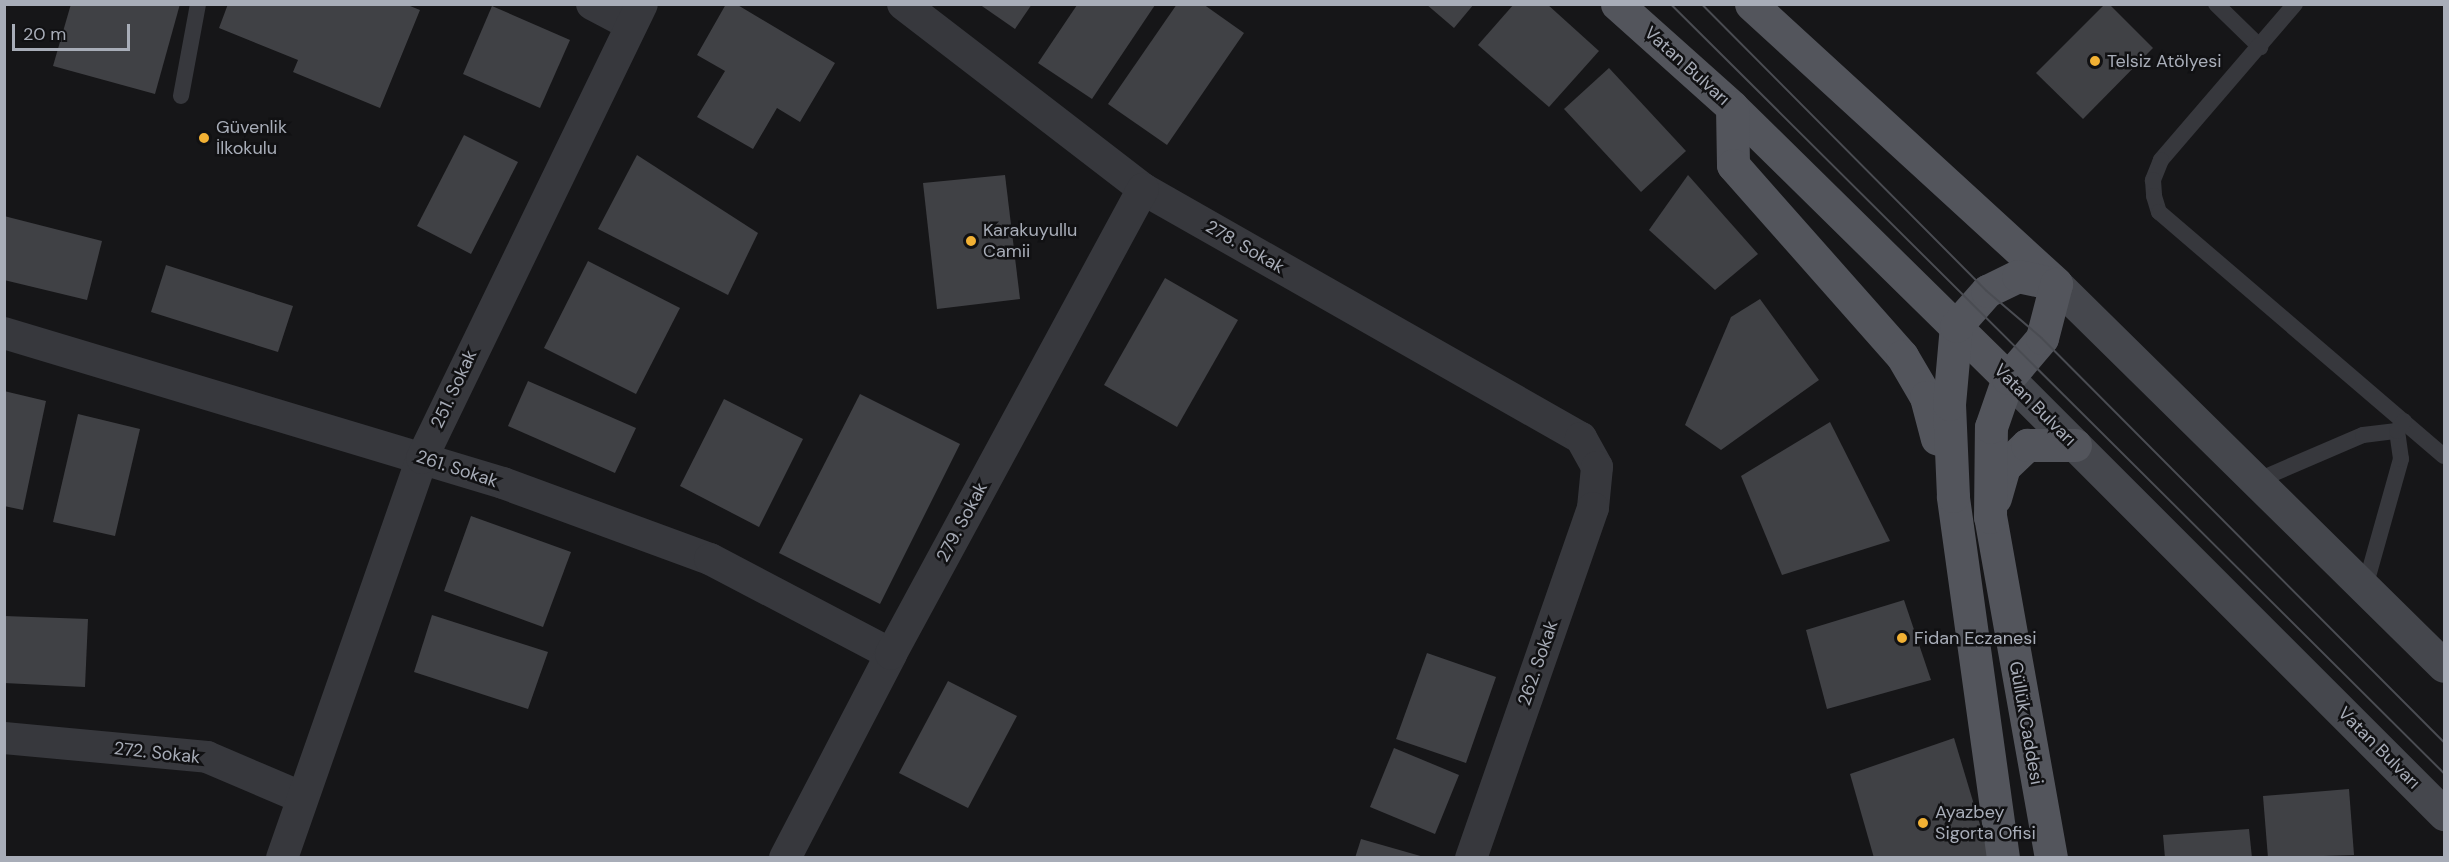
<!DOCTYPE html>
<html>
<head>
<meta charset="utf-8">
<style>
	body { margin:0 }
	#map { position:relative; width:2449px; height:862px; overflow:hidden; background:#161618; font-family:"DM Sans",sans-serif }
	div>[style] { position:absolute }
	.building>* { inset:0; background:#404145 }
	.lane>* { height:16px; margin:-8px; padding:0 8px; transform-origin:8px; border-radius:8px; background:#37383d }
	.street>* { height:32px; margin:-16px; padding:0 16px; transform-origin:16px; border-radius:16px; background:#37383d }
	.secondary>* { height:33px; margin:-16.5px; padding:0 16.5px; transform-origin:16.5px; border-radius:16.5px; background:#45474d }
	.primary>* { height:33px; margin:-16.5px; padding:0 16.5px; transform-origin:16.5px; border-radius:16.5px; background:#53555c }
	.tram>* { height:1.5px; margin:-0.75px; padding:0 0.75px; transform-origin:0.75px; border-radius:0.75px; background:#4a4c52 }
	.dots>* { width:16px; height:16px; translate:-50% -50%; box-sizing:border-box; border:3px solid #111113; border-radius:50% }
	span { translate:-50% -50%; white-space:nowrap; text-align:center; line-height:1.15; -webkit-text-stroke:5px #111113; paint-order:stroke }
	.poi-label { font-size:18px; color:#a8adb8 }
	.left { translate:0 -50%; text-align:left }
	.street-label { font-size:18px; color:#a8adb8 }
	.frame { position:absolute; inset:0; border:6px solid #a8adb8; pointer-events:none }
	.scale { position:absolute; left:12px; top:24px; width:118px; height:27px; box-sizing:border-box; border:3px solid #a8adb8; border-top:0; padding-left:8px; font-size:18px; line-height:21px; white-space:nowrap; color:#a8adb8; -webkit-text-stroke:4px #111113; paint-order:stroke }
</style>
</head>
<body>
<div id="map">
	<div class="building">
		<i style="clip-path:polygon(71px 4px,180px 4px,155px 94px,53px 66px)"></i>
		<i style="clip-path:polygon(228px 4px,405px 4px,420px 10px,380px 108px,293px 72px,298px 60px,219px 28px)"></i>
		<i style="clip-path:polygon(726px 4px,736px 4px,835px 63px,800px 122px,777px 108px,753px 149px,697px 117px,725px 71px,697px 55px)"></i>
		<i style="clip-path:polygon(979px 4px,1032px 4px,1015px 29px)"></i>
		<i style="clip-path:polygon(1177px 4px,1203px 4px,1244px 33px,1167px 145px,1108px 104px)"></i>
		<i style="clip-path:polygon(1426px 4px,1474px 4px,1454px 28px)"></i>
		<i style="clip-path:polygon(1514px 4px,1547px 4px,1599px 51px,1549px 107px,1478px 45px)"></i>
		<i style="clip-path:polygon(2105px 4px,2109px 4px,2153px 48px,2083px 119px,2036px 73px)"></i>
		<i style="clip-path:polygon(1077px 5px,1155px 5px,1092px 99px,1038px 63px)"></i>
		<i style="clip-path:polygon(492px 6px,570px 40px,540px 108px,463px 74px)"></i>
		<i style="clip-path:polygon(1609px 68px,1686px 151px,1641px 192px,1564px 109px)"></i>
		<i style="clip-path:polygon(464px 135px,518px 162px,471px 254px,417px 226px)"></i>
		<i style="clip-path:polygon(637px 155px,758px 233px,728px 295px,598px 229px)"></i>
		<i style="clip-path:polygon(1005px 175px,1020px 299px,937px 309px,923px 183px)"></i>
		<i style="clip-path:polygon(1688px 175px,1758px 254px,1715px 290px,1649px 230px)"></i>
		<i style="clip-path:polygon(4px 216px,102px 241px,87px 300px,4px 280px)"></i>
		<i style="clip-path:polygon(588px 261px,680px 308px,636px 394px,544px 348px)"></i>
		<i style="clip-path:polygon(166px 265px,293px 306px,278px 352px,151px 312px)"></i>
		<i style="clip-path:polygon(1165px 278px,1238px 320px,1177px 427px,1104px 385px)"></i>
		<i style="clip-path:polygon(1760px 299px,1819px 380px,1721px 450px,1685px 425px,1731px 317px)"></i>
		<i style="clip-path:polygon(528px 381px,636px 428px,615px 473px,508px 426px)"></i>
		<i style="clip-path:polygon(4px 391px,46px 401px,23px 510px,4px 506px)"></i>
		<i style="clip-path:polygon(860px 394px,960px 444px,880px 604px,779px 553px)"></i>
		<i style="clip-path:polygon(724px 399px,803px 439px,759px 527px,680px 486px)"></i>
		<i style="clip-path:polygon(78px 414px,140px 429px,115px 536px,53px 522px)"></i>
		<i style="clip-path:polygon(1830px 422px,1890px 541px,1782px 575px,1741px 476px)"></i>
		<i style="clip-path:polygon(471px 516px,571px 552px,543px 627px,444px 591px)"></i>
		<i style="clip-path:polygon(1904px 600px,1931px 680px,1827px 709px,1806px 630px)"></i>
		<i style="clip-path:polygon(432px 615px,548px 652px,528px 709px,414px 672px)"></i>
		<i style="clip-path:polygon(4px 616px,88px 619px,85px 687px,4px 683px)"></i>
		<i style="clip-path:polygon(1427px 653px,1496px 677px,1466px 763px,1396px 739px)"></i>
		<i style="clip-path:polygon(948px 681px,1017px 716px,968px 808px,899px 773px)"></i>
		<i style="clip-path:polygon(1954px 738px,1990px 858px,1874px 858px,1850px 774px)"></i>
		<i style="clip-path:polygon(1394px 748px,1459px 775px,1435px 834px,1370px 807px)"></i>
		<i style="clip-path:polygon(2349px 789px,2354px 855px,2268px 858px,2263px 796px)"></i>
		<i style="clip-path:polygon(2249px 829px,2252px 858px,2165px 858px,2163px 835px)"></i>
		<i style="clip-path:polygon(1361px 839px,1424px 857px,1424px 858px,1355px 858px)"></i>
	</div>
	<div class="lane">
		<i style="left:2216px;top:4px;width:62px;rotate:44.3deg"></i>
		<i style="left:2295px;top:4px;width:206px;rotate:130.7deg"></i>
		<i style="left:2161px;top:160px;width:22px;rotate:112deg"></i>
		<i style="left:2153px;top:180px;width:16px;rotate:86deg"></i>
		<i style="left:2154px;top:196px;width:17px;rotate:73deg"></i>
		<i style="left:2159px;top:212px;width:375px;rotate:40.6deg"></i>
		<i style="left:181px;top:96px;width:94px;rotate:-79.5deg"></i>
		<i style="left:2256px;top:481px;width:116px;rotate:-23.3deg"></i>
		<i style="left:2363px;top:435px;width:34px;rotate:-7deg"></i>
		<i style="left:2365px;top:587px;width:133px;rotate:-74.3deg"></i>
		<i style="left:2401px;top:459px;width:28px;rotate:-98deg"></i>
		<i style="left:2397px;top:431px;width:12px;rotate:-55deg"></i>
	</div>
	<div class="street">
		<i style="left:592px;top:4px;width:43px;rotate:27.8deg"></i>
		<i style="left:903px;top:4px;width:303px;rotate:37.6deg"></i>
		<i style="left:1143px;top:189px;width:504px;rotate:29.62deg"></i>
		<i style="left:1581px;top:438px;width:33px;rotate:61deg"></i>
		<i style="left:1597px;top:467px;width:41px;rotate:95.6deg"></i>
		<i style="left:1593px;top:508px;width:371px;rotate:109.2deg"></i>
		<i style="left:4px;top:333px;width:521px;rotate:16.73deg"></i>
		<i style="left:503px;top:483px;width:221px;rotate:20.2deg"></i>
		<i style="left:710px;top:559px;width:204px;rotate:27.7deg"></i>
		<i style="left:4px;top:738px;width:204px;rotate:5.3deg"></i>
		<i style="left:207px;top:757px;width:102px;rotate:23.1deg"></i>
		<i style="left:282px;top:858px;width:424px;rotate:-70.7deg"></i>
		<i style="left:422px;top:458px;width:504px;rotate:-64.15deg"></i>
		<i style="left:785px;top:858px;width:230px;rotate:-62.5deg"></i>
		<i style="left:891px;top:654px;width:529px;rotate:-61.55deg"></i>
	</div>
	<div class="secondary">
		<i style="left:2056px;top:284px;width:544px;rotate:44.55deg"></i>
		<i style="left:2008px;top:378px;width:617px;rotate:45deg"></i>
	</div>
	<div class="primary">
		<i style="left:1617px;top:4px;width:154px;rotate:41.8deg"></i>
		<i style="left:1732px;top:107px;width:387px;rotate:44.5deg"></i>
		<i style="left:1751px;top:4px;width:413px;rotate:42.5deg"></i>
		<i style="left:1732px;top:107px;width:58px;rotate:89deg"></i>
		<i style="left:1733px;top:165px;width:255px;rotate:48.5deg"></i>
		<i style="left:1902px;top:356px;width:48px;rotate:59.7deg"></i>
		<i style="left:1926px;top:397px;width:43px;rotate:75.3deg"></i>
		<i style="left:1995px;top:498px;width:32px;rotate:-74deg"></i>
		<i style="left:2004px;top:467px;width:32px;rotate:-44deg"></i>
		<i style="left:2027px;top:445px;width:48px"></i>
		<i style="left:2003px;top:858px;width:365px;rotate:-97.9deg"></i>
		<i style="left:1953px;top:496px;width:92px;rotate:-92.5deg"></i>
		<i style="left:1949px;top:404px;width:78px;rotate:-84.9deg"></i>
		<i style="left:1956px;top:326px;width:47px;rotate:-48.5deg"></i>
		<i style="left:1987px;top:291px;width:34px;rotate:-26deg"></i>
		<i style="left:2018px;top:276px;width:39px;rotate:12deg"></i>
		<i style="left:2051px;top:858px;width:346px;rotate:-100.1deg"></i>
		<i style="left:1990px;top:517px;width:90px;rotate:-89.4deg"></i>
		<i style="left:1991px;top:427px;width:52px;rotate:-70.9deg"></i>
		<i style="left:2008px;top:378px;width:52px;rotate:-49.6deg"></i>
		<i style="left:2042px;top:338px;width:56px;rotate:-75.5deg"></i>
	</div>
	<div class="tram">
		<i style="left:1671px;top:4px;width:1090px;rotate:44.85deg"></i>
		<i style="left:1702px;top:4px;width:404px;rotate:45.2deg"></i>
		<i style="left:1987px;top:291px;width:72px;rotate:40.5deg"></i>
		<i style="left:2042px;top:338px;width:570px;rotate:45.14deg"></i>
	</div>
	<div class="dots">
		<i style="left:2095px;top:61px;background:#f2b134"></i>
		<i style="left:204px;top:138px;background:#f2b134"></i>
		<i style="left:971px;top:241px;background:#f2b134"></i>
		<i style="left:1902px;top:638px;background:#f2b134"></i>
		<i style="left:1923px;top:823px;background:#f2b134"></i>
	</div>
	<div class="poi-label">
		<span class="left" style="left:2107px;top:61px">Telsiz Atölyesi</span>
		<span class="left" style="left:216px;top:138px">Güvenlik<br>İlkokulu</span>
		<span class="left" style="left:983px;top:241px">Karakuyullu<br>Camii</span>
		<span class="left" style="left:1914px;top:638px">Fidan Eczanesi</span>
		<span class="left" style="left:1935px;top:823px">Ayazbey<br>Sigorta Ofisi</span>
	</div>
	<div class="street-label">
		<span style="left:1687px;top:66px;rotate:42deg">Vatan Bulvarı</span>
		<span style="left:1245px;top:247px;rotate:30deg">278. Sokak</span>
		<span style="left:454px;top:389px;rotate:-65deg">251. Sokak</span>
		<span style="left:2035px;top:405px;rotate:45deg">Vatan Bulvarı</span>
		<span style="left:457px;top:469px;rotate:18deg">261. Sokak</span>
		<span style="left:962px;top:522px;rotate:-62deg">279. Sokak</span>
		<span style="left:1538px;top:663px;rotate:-71deg">262. Sokak</span>
		<span style="left:2026px;top:723px;rotate:80deg">Güllük Caddesi</span>
		<span style="left:2379px;top:748px;rotate:45deg">Vatan Bulvarı</span>
		<span style="left:157px;top:753px;rotate:6deg">272. Sokak</span>
	</div>
	<div class="frame"></div>
	<div class="scale">20 m</div>
</div>
</body>
</html>
